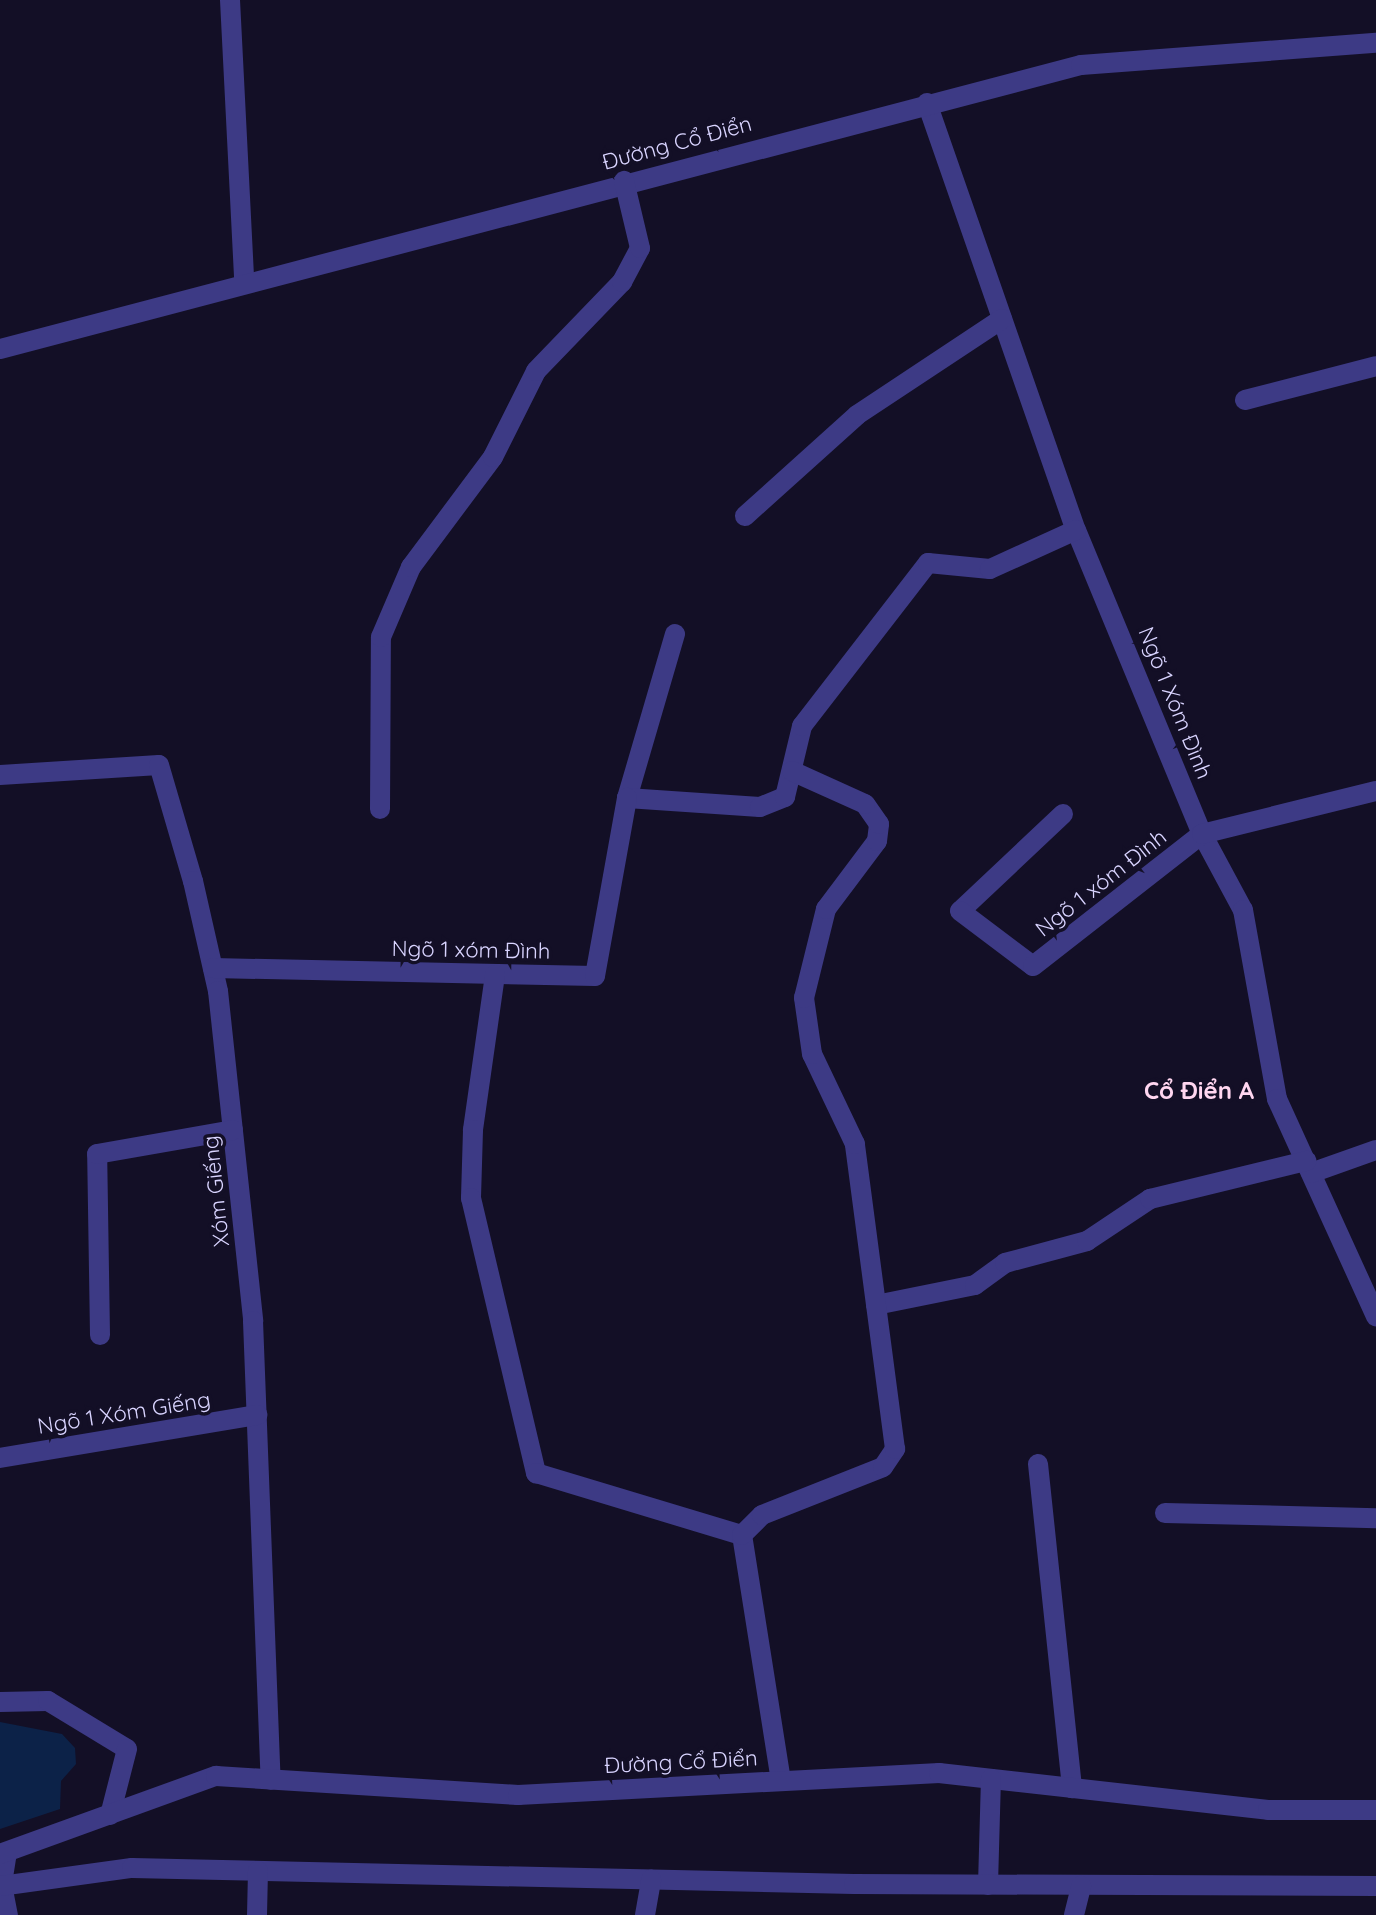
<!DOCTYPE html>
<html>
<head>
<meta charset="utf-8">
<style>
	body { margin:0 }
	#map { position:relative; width:1376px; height:1915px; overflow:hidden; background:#130f26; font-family:Quicksand,sans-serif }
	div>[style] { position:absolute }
	.water>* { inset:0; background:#0c2248 }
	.minor>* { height:20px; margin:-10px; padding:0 10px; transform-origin:10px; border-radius:10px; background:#3d3a85 }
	span { translate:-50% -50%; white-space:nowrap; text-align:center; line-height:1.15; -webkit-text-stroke:7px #130f26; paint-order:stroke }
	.street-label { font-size:22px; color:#d9d4ff }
	.neighbourhood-label { font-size:24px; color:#ffd6f0; font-weight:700 }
</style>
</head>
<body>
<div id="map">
	<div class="water">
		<i style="clip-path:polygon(0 1722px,62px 1734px,75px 1748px,76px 1764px,61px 1781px,60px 1809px,0 1829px)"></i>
	</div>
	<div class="minor">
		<i style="left:230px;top:0;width:281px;rotate:87.1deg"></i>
		<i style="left:927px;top:103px;width:452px;rotate:70.8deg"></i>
		<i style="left:1076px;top:530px;width:329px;rotate:67.5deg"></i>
		<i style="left:1202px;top:834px;width:86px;rotate:61.7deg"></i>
		<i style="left:1243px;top:910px;width:192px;rotate:79.8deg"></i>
		<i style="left:1277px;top:1099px;width:239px;rotate:65.5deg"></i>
		<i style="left:0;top:349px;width:1118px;rotate:-14.72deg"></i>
		<i style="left:1081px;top:65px;width:296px;rotate:-4.3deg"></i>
		<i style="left:1245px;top:400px;width:135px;rotate:-14.5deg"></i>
		<i style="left:745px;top:516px;width:151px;rotate:-42deg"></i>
		<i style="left:857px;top:415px;width:174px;rotate:-33.5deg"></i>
		<i style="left:675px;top:634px;width:171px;rotate:106.3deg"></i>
		<i style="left:627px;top:798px;width:133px;rotate:3.9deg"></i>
		<i style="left:760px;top:807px;width:27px;rotate:-22deg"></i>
		<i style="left:785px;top:797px;width:73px;rotate:-76.5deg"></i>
		<i style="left:802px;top:726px;width:206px;rotate:-52.3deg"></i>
		<i style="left:928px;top:563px;width:62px;rotate:5.5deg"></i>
		<i style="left:990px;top:569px;width:94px;rotate:-24.4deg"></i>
		<i style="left:0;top:775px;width:159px;rotate:-3.6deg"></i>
		<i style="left:159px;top:765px;width:121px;rotate:73.7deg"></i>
		<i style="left:193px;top:881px;width:113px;rotate:77.2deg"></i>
		<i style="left:218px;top:991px;width:332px;rotate:83.9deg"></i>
		<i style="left:253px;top:1321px;width:459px;rotate:87.8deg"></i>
		<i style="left:380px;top:809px;width:172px;rotate:-89.7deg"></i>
		<i style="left:381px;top:637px;width:76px;rotate:-66.8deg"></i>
		<i style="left:411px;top:567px;width:137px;rotate:-53.3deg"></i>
		<i style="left:493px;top:457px;width:96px;rotate:-63.4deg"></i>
		<i style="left:536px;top:371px;width:124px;rotate:-46deg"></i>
		<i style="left:622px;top:282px;width:38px;rotate:-62deg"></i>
		<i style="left:640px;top:248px;width:69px;rotate:-103.4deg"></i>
		<i style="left:1063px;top:814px;width:141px;rotate:136.7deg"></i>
		<i style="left:960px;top:911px;width:91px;rotate:37deg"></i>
		<i style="left:1033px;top:966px;width:214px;rotate:-38deg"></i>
		<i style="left:1202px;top:834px;width:179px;rotate:-13.9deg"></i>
		<i style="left:213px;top:968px;width:382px;rotate:1.2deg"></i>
		<i style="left:595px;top:976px;width:181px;rotate:-79.8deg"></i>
		<i style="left:495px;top:975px;width:157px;rotate:98.1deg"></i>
		<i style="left:473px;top:1130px;width:68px;rotate:91.7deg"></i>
		<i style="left:471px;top:1198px;width:283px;rotate:76.7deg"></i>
		<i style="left:536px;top:1473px;width:215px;rotate:16.8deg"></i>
		<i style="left:1311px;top:1173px;width:69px;rotate:-19.5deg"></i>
		<i style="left:876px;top:1305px;width:101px;rotate:-11.4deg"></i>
		<i style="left:975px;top:1285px;width:37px;rotate:-36deg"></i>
		<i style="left:1005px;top:1263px;width:85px;rotate:-15deg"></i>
		<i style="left:1087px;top:1241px;width:76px;rotate:-33.7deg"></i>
		<i style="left:1150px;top:1199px;width:161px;rotate:-13.7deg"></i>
		<i style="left:100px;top:1335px;width:181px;rotate:-90.9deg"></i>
		<i style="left:97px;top:1154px;width:138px;rotate:-10deg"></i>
		<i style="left:0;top:1458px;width:261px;rotate:-9.5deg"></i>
		<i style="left:1038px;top:1464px;width:326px;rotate:84deg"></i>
		<i style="left:1165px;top:1513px;width:211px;rotate:1.4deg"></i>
		<i style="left:0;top:1702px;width:48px;rotate:-1.2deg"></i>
		<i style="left:48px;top:1701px;width:92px;rotate:31.3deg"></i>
		<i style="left:127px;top:1749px;width:68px;rotate:104.4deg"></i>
		<i style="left:781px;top:1781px;width:249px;rotate:-99deg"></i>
		<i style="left:742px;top:1535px;width:28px;rotate:-45deg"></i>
		<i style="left:762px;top:1515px;width:130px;rotate:-21.6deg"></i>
		<i style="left:883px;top:1467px;width:22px;rotate:-56deg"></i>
		<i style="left:895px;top:1449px;width:308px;rotate:-97.5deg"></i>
		<i style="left:855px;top:1144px;width:100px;rotate:-115.5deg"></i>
		<i style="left:812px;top:1054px;width:57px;rotate:-98.1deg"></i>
		<i style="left:804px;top:998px;width:92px;rotate:-76.1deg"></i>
		<i style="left:826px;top:909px;width:85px;rotate:-53.1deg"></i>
		<i style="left:877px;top:841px;width:17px;rotate:-83deg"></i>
		<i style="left:879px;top:824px;width:24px;rotate:-125deg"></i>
		<i style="left:865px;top:804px;width:80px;rotate:-155.7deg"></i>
		<i style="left:7px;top:1852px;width:33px;rotate:99deg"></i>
		<i style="left:2px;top:1885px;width:31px;rotate:79deg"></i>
		<i style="left:0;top:1854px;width:230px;rotate:-19.9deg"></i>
		<i style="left:216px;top:1776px;width:303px;rotate:3.6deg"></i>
		<i style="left:518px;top:1795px;width:422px;rotate:-3deg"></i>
		<i style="left:939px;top:1773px;width:331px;rotate:6.4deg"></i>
		<i style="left:1268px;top:1810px;width:108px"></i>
		<i style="left:988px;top:1885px;width:106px;rotate:-88.4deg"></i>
		<i style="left:0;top:1886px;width:133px;rotate:-7.8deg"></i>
		<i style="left:132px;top:1868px;width:722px;rotate:1.27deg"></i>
		<i style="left:854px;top:1884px;width:522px;rotate:0.22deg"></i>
		<i style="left:257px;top:1915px;width:44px;rotate:-88.7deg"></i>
		<i style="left:645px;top:1915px;width:36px;rotate:-80deg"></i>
		<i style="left:1074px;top:1915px;width:30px;rotate:-76deg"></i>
	</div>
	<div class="street-label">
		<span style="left:677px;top:143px;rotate:-15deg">Đường Cổ Điển</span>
		<span style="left:1175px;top:703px;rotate:68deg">Ngõ 1 Xóm Đình</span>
		<span style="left:1101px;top:883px;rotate:-38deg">Ngõ 1 xóm Đình</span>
		<span style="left:471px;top:950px;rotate:1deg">Ngõ 1 xóm Đình</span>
		<span style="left:216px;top:1191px;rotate:-96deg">Xóm Giếng</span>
		<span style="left:124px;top:1413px;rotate:-9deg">Ngõ 1 Xóm Giếng</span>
		<span style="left:681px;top:1762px;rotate:-3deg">Đường Cổ Điển</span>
	</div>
	<div class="neighbourhood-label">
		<span style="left:1199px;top:1091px">Cổ Điển A</span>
	</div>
</div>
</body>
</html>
